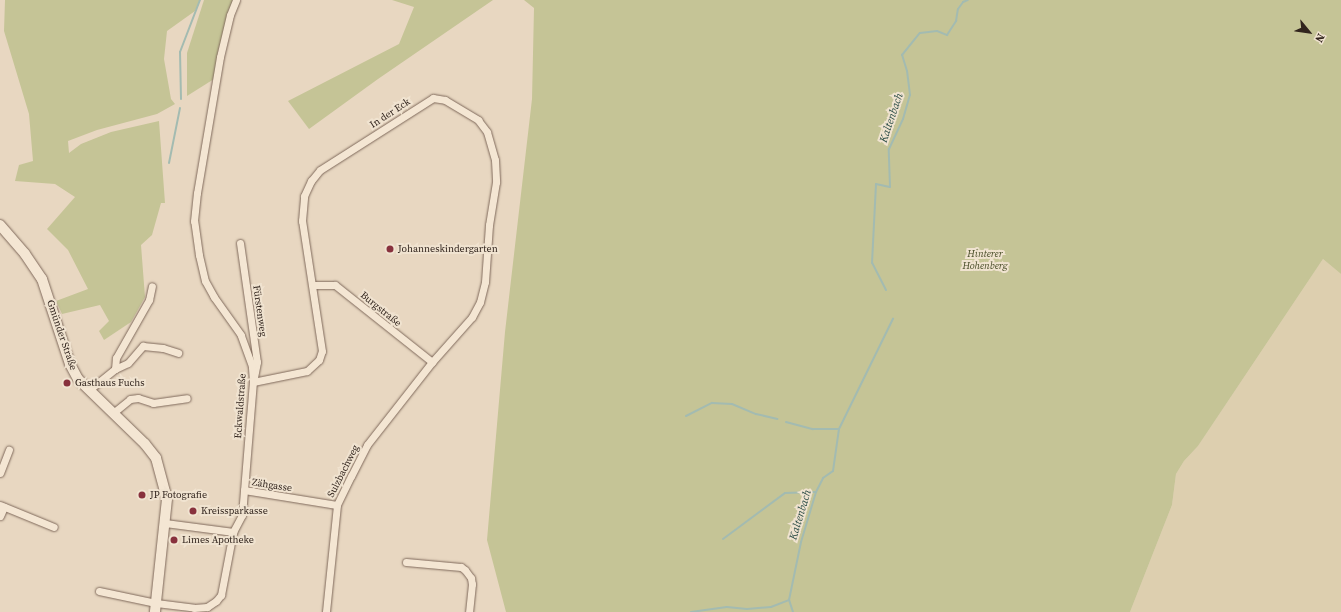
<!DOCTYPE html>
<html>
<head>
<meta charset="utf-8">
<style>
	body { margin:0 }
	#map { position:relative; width:1341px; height:612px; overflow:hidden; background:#e8d7c1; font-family:"Source Serif 4",serif }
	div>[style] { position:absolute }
	.farmland>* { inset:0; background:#ddcfaf }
	.green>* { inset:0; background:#c5c496 }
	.stream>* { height:2px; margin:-1px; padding:0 1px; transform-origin:1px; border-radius:1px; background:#a3bbb1 }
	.roads { filter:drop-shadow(0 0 1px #7f695b) drop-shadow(0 0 1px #7f695b) }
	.minor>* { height:7px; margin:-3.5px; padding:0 3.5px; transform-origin:3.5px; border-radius:3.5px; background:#f4e6d3 }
	.secondary>* { height:10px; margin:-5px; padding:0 5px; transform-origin:5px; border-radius:5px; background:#f4e6d3 }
	.dots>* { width:11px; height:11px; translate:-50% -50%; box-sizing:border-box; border:2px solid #f0e3d0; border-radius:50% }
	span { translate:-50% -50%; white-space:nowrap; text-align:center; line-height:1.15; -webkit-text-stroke:4px #f0e3d0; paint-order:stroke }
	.street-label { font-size:10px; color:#31241d }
	.poi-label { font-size:10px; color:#31241d }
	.left { translate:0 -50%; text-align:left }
	.park-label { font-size:10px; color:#464b26; font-style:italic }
	.water-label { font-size:11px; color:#2e4f49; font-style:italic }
	.north { position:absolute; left:1289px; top:12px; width:40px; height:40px; -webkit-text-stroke:3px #f0e3d0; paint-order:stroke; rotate:119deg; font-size:11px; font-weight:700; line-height:16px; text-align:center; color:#31241d }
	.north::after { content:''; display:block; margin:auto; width:14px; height:18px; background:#31241d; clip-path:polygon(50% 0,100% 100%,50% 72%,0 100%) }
</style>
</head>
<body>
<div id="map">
	<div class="farmland">
		<i style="clip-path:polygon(1323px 259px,1341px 274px,1341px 612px,1130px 612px,1172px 505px,1176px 474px,1184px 461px,1198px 446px)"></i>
	</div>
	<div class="green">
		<i style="clip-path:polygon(5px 0,200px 0,195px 11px,167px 31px,164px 59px,171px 99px,175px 104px,157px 114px,97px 130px,68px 141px,69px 153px,81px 144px,111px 132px,159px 121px,165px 203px,161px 203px,152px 235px,141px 245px,145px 297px,131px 322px,104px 340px,99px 331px,109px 321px,100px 305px,62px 314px,56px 301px,88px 289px,68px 250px,47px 229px,75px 197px,55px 184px,15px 181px,19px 165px,33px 161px,29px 114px,4px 31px)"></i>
		<i style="clip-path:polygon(204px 0,235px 0,214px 79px,187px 96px,187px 53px)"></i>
		<i style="clip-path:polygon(392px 0,493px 0,378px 79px,309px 129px,288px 101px,399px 44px,414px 7px)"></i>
		<i style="clip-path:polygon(524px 0,1341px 0,1341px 274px,1323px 259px,1198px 446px,1184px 461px,1176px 474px,1172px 505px,1130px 612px,506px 612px,487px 540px,505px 332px,532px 99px,534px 8px)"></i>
	</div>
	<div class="stream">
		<i style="left:181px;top:99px;width:47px;rotate:-91.2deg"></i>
		<i style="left:180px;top:52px;width:56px;rotate:-69deg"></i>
		<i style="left:169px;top:163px;width:56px;rotate:-78.7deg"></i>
		<i style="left:886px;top:290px;width:30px;rotate:-117deg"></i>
		<i style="left:872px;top:263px;width:79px;rotate:-87.1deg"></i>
		<i style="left:876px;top:184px;width:14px;rotate:12deg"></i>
		<i style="left:890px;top:187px;width:38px;rotate:-92deg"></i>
		<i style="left:889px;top:149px;width:33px;rotate:-65deg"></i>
		<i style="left:903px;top:119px;width:25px;rotate:-74deg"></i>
		<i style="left:910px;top:95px;width:24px;rotate:-97deg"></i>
		<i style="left:907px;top:71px;width:17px;rotate:-107deg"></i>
		<i style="left:902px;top:55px;width:28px;rotate:-51deg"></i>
		<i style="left:920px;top:33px;width:17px;rotate:-7deg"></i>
		<i style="left:937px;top:31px;width:11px;rotate:22deg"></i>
		<i style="left:947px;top:35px;width:17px;rotate:-57deg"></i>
		<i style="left:956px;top:21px;width:12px;rotate:-81deg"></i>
		<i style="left:958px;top:9px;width:9px;rotate:-54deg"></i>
		<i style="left:963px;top:2px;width:5px;rotate:-22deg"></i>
		<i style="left:686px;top:416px;width:29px;rotate:-27deg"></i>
		<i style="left:712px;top:403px;width:20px;rotate:3deg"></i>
		<i style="left:732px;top:404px;width:26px;rotate:23deg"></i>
		<i style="left:756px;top:414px;width:22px;rotate:13deg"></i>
		<i style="left:786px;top:422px;width:28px;rotate:15deg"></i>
		<i style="left:813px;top:429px;width:25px"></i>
		<i style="left:723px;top:539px;width:77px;rotate:-36.6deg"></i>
		<i style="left:785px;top:493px;width:31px;rotate:-2deg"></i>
		<i style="left:691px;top:612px;width:36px;rotate:-8deg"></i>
		<i style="left:727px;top:607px;width:20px;rotate:6deg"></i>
		<i style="left:747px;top:609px;width:24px;rotate:-5deg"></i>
		<i style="left:771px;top:607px;width:19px;rotate:-21deg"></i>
		<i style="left:793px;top:612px;width:13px;rotate:-108deg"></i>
		<i style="left:789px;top:600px;width:59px;rotate:-78.3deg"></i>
		<i style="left:801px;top:542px;width:52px;rotate:-73.3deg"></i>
		<i style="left:816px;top:492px;width:16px;rotate:-63deg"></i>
		<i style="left:823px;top:478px;width:12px;rotate:-35deg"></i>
		<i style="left:833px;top:471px;width:42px;rotate:-81.9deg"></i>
		<i style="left:839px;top:429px;width:123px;rotate:-63.9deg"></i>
	</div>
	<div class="roads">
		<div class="minor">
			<i style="left:240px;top:243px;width:120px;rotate:81.9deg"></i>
			<i style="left:257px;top:362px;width:20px;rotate:101deg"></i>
			<i style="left:253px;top:382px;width:55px;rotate:-11.5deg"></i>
			<i style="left:307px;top:371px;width:16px;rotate:-43deg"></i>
			<i style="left:319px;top:360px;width:9px;rotate:-72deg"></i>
			<i style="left:322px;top:351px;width:132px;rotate:-98.7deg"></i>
			<i style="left:302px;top:221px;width:25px;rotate:-85deg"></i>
			<i style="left:304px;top:196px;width:17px;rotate:-65deg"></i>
			<i style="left:311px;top:181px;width:14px;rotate:-51deg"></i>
			<i style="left:320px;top:170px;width:134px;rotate:-32.5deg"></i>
			<i style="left:433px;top:98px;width:12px;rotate:9deg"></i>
			<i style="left:445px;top:100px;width:39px;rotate:31deg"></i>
			<i style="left:478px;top:120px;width:15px;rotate:53deg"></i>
			<i style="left:487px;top:132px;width:29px;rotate:74deg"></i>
			<i style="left:495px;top:160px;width:22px;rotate:87deg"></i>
			<i style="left:496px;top:182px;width:44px;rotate:99.2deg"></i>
			<i style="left:489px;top:225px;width:57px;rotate:94deg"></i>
			<i style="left:485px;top:282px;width:21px;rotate:104deg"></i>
			<i style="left:480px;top:302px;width:17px;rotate:118deg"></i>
			<i style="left:472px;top:317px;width:60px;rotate:131.6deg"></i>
			<i style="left:432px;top:362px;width:105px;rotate:128.1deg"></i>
			<i style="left:367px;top:445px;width:35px;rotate:117deg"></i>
			<i style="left:351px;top:476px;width:32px;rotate:116deg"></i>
			<i style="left:337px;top:505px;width:108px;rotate:95.9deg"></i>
			<i style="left:313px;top:285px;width:22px"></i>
			<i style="left:335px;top:285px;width:124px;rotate:38.4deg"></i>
			<i style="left:115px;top:369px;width:14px;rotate:-25deg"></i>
			<i style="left:128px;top:363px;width:23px;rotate:-49deg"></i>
			<i style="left:143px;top:346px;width:20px;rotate:6deg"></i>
			<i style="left:163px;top:348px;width:16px;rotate:18deg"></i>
			<i style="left:89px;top:390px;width:33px;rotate:-39deg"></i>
			<i style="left:115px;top:369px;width:11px;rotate:-85deg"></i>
			<i style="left:116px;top:358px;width:67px;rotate:-60.4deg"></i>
			<i style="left:149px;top:300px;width:14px;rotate:-78deg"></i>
			<i style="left:113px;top:413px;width:22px;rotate:-39deg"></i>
			<i style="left:130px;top:399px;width:8px;rotate:-7deg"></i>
			<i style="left:138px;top:398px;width:16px;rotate:18deg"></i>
			<i style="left:153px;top:403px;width:34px;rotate:-8deg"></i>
			<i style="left:0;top:473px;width:25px;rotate:-69deg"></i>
			<i style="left:244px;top:490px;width:94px;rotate:9.2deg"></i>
			<i style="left:0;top:505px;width:58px;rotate:22.2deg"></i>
			<i style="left:0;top:516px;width:10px;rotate:-66deg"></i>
			<i style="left:165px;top:523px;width:69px;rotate:7.5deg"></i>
			<i style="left:406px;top:562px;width:55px;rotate:5.2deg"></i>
			<i style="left:461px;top:567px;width:5px;rotate:37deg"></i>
			<i style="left:465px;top:570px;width:10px;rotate:53deg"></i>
			<i style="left:471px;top:578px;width:6px;rotate:81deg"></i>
			<i style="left:472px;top:584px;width:28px;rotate:96deg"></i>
			<i style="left:99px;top:591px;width:58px;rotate:11.9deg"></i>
			<i style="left:156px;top:603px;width:38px;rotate:7deg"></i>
			<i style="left:194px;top:608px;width:13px;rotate:-4deg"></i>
			<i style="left:207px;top:607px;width:11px;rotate:-34deg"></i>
			<i style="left:216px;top:601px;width:8px;rotate:-50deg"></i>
			<i style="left:221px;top:595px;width:64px;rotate:-79.2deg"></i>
			<i style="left:233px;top:532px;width:19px;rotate:-62deg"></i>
			<i style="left:242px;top:515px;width:133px;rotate:-85.3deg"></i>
			<i style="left:253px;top:382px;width:16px;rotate:-94deg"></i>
			<i style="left:252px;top:366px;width:33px;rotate:-110deg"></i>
			<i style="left:241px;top:335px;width:47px;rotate:-125.4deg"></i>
			<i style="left:214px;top:297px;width:18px;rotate:-119deg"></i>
			<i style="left:205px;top:281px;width:27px;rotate:-103deg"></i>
			<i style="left:199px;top:255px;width:34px;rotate:-98deg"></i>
			<i style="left:194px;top:221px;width:28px;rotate:-84deg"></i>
			<i style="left:197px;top:193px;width:138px;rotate:-80.4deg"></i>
			<i style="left:220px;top:57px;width:43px;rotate:-76.6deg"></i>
			<i style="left:230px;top:15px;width:16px;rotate:-68deg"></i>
		</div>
		<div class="secondary">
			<i style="left:0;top:225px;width:38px;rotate:49deg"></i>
			<i style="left:25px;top:254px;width:30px;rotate:56deg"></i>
			<i style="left:42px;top:279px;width:89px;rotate:71.8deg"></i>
			<i style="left:70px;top:364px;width:17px;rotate:62deg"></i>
			<i style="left:78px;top:379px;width:93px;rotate:44.1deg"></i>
			<i style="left:145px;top:444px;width:18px;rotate:52deg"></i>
			<i style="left:156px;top:458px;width:42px;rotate:75deg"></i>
			<i style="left:167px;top:499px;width:114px;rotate:96.1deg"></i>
		</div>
	</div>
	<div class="dots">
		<i style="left:390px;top:249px;background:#88313d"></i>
		<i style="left:67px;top:383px;background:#88313d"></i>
		<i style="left:142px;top:495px;background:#88313d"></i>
		<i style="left:193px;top:511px;background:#88313d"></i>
		<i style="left:174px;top:540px;background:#88313d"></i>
	</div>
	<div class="street-label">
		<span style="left:390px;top:113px;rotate:-33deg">In der Eck</span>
		<span style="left:381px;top:309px;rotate:39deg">Burgstraße</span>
		<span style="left:260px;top:311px;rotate:82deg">Fürstenweg</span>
		<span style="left:62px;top:335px;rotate:71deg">Gmünder Straße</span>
		<span style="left:240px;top:406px;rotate:-86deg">Eckwaldstraße</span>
		<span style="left:343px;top:471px;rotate:-63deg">Sulzbachweg</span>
		<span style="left:272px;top:485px;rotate:9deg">Zähgasse</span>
	</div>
	<div class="poi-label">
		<span class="left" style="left:398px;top:249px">Johanneskindergarten</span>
		<span class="left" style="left:75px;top:383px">Gasthaus Fuchs</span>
		<span class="left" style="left:150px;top:495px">JP Fotografie</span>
		<span class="left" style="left:201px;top:511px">Kreissparkasse</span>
		<span class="left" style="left:182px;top:540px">Limes Apotheke</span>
	</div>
	<div class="park-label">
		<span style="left:985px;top:259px">Hinterer<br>Hohenberg</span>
	</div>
	<div class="water-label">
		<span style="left:892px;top:118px;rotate:-71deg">Kaltenbach</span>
		<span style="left:801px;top:515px;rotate:-73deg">Kaltenbach</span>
	</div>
	<div class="north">N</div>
</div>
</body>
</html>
